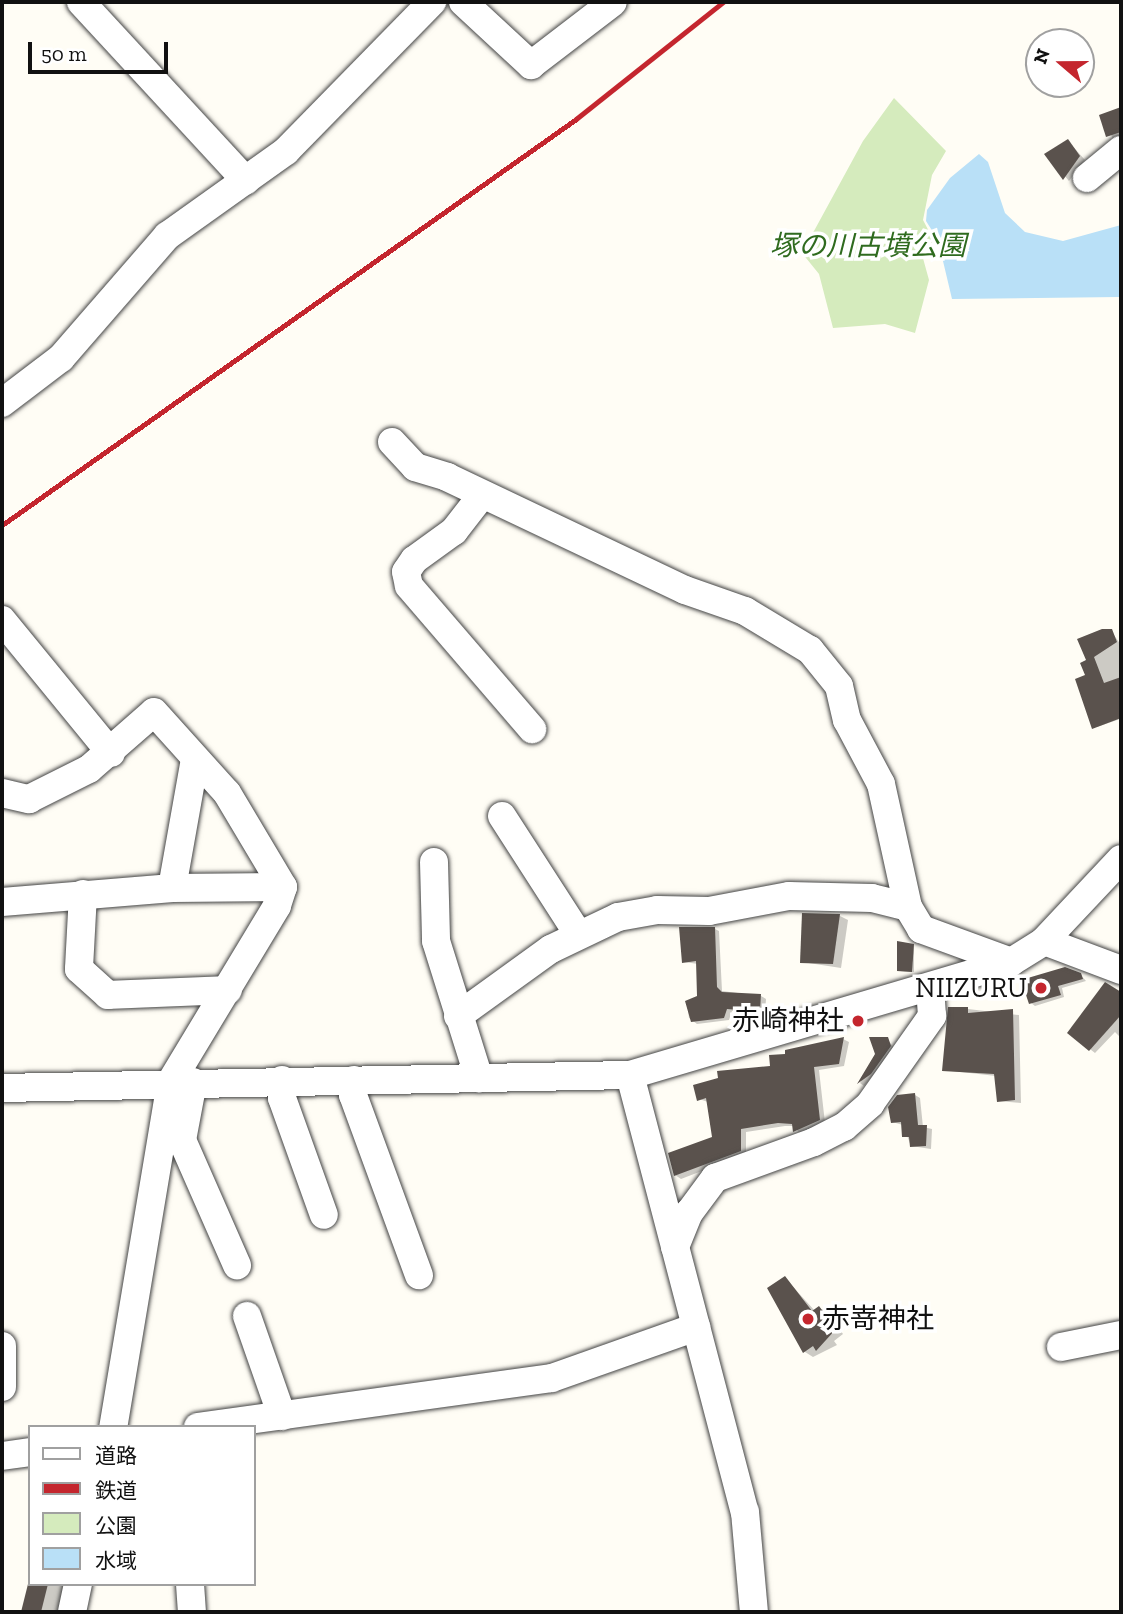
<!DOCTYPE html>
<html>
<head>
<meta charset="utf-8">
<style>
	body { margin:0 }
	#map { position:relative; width:1123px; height:1614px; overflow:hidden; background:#fffdf5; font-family:"Zilla Slab","Noto Sans JP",serif }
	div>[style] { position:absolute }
	.green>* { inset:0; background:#d5ebbd }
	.water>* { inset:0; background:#b9e0f7 }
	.shadow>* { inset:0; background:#0003 }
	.building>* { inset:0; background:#5a524d }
	.roads { filter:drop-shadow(0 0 2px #444) drop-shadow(0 0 2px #444) }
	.minor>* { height:28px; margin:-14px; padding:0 14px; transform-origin:14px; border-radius:14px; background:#fff }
	.rail>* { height:5px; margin:-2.5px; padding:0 2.5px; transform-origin:2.5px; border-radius:2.5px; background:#c4262e }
	.dots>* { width:19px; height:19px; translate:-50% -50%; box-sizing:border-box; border:4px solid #fff; border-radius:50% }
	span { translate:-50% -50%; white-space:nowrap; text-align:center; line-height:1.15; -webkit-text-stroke:7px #fff; paint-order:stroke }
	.park-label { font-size:28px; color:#2f6b1f; font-style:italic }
	.poi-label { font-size:28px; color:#111 }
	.right { translate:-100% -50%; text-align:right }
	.left { translate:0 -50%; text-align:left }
	.frame { position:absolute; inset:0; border:4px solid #111; pointer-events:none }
	.legend { position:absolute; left:28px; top:1425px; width:228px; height:161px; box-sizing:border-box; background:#fff; border:2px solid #a0a0a0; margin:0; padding:9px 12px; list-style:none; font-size:21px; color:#111 }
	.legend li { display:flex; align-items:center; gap:14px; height:35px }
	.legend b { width:35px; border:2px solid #a0a0a0 }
	.north { position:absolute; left:1025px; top:28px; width:70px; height:70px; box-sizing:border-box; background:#fff; border:2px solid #a0a0a0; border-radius:50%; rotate:290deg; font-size:19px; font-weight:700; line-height:28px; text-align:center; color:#111 }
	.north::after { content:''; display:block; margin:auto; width:24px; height:32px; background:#c4262e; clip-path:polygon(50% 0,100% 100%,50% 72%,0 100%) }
	.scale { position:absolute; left:28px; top:42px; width:140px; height:32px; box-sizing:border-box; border:4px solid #111; border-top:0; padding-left:9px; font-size:21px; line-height:24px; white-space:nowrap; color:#111; -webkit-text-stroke:5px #fff; paint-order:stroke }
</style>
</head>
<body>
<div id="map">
	<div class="green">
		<i style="clip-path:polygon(894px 98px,946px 151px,932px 175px,923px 220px,934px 241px,921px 251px,929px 280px,915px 333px,885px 324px,833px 328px,819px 274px,802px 253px,863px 141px)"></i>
	</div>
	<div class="water">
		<i style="clip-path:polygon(979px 154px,988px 162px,1005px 213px,1025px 232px,1063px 241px,1121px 225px,1119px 297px,952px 299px,938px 240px,926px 221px,927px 210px,950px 178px)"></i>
	</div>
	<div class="shadow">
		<i style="clip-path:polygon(1121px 109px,1121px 136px,1113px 139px,1102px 116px)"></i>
		<i style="clip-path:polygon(1068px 141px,1085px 160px,1069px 181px,1047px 155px)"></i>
		<i style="clip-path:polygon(1111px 631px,1121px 645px,1121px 707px,1116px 709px,1120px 719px,1097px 727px,1092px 725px,1088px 661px)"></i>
		<i style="clip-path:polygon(804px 915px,840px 916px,848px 920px,841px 968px,802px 962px)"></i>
		<i style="clip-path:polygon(715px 929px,719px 931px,722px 991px,761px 996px,766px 999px,765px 1013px,732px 1011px,729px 1020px,697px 1024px,689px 1018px,687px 1002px,699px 997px,698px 964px,684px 962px)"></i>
		<i style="clip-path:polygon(914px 946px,914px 972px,900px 971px)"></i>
		<i style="clip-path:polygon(1080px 974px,1086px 981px,1062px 988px,1064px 997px,1035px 1006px,1031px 1003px,1024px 981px)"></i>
		<i style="clip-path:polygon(1109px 988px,1121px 997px,1121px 1038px,1115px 1032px,1095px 1053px,1069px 1033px)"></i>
		<i style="clip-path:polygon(968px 1009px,1019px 1015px,1021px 1103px,998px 1101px,996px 1076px,943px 1070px)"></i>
		<i style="clip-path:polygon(843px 1039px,849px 1042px,844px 1066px,819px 1070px,825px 1123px,800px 1134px,794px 1126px,785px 1126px,746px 1132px,746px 1154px,681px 1179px,675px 1175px,714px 1138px,708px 1102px,699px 1099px,771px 1067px,787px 1056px)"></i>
		<i style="clip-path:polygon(887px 1039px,895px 1049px,864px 1086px,860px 1083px)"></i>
		<i style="clip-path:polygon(915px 1095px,920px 1098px,923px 1127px,932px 1129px,931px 1149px,911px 1146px,903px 1125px,892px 1122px)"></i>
		<i style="clip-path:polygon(785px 1278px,815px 1311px,820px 1308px,828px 1313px,843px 1334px,834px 1341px,837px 1345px,813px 1357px,805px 1352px)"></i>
		<i style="clip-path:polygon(30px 1584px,68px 1584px,61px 1612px,23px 1612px)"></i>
	</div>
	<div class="building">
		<i style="clip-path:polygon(1121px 107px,1121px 132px,1106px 137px,1099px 115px)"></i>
		<i style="clip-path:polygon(1068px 139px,1080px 156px,1063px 180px,1044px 154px)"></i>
		<i style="clip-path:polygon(1102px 629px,1112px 629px,1117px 642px,1094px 657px,1104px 683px,1121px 677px,1121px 718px,1092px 729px,1075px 679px,1085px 675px,1080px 663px,1086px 660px,1077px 639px)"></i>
		<i style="clip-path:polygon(802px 913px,840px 914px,833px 964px,800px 963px)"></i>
		<i style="clip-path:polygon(679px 927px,715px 927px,717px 987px,722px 992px,761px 994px,760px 1012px,727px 1009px,724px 1018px,691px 1022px,685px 1001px,697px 996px,696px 961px,682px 963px)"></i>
		<i style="clip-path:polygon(897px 941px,914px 944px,912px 972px,897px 971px)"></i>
		<i style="clip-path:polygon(1065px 967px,1081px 973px,1083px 979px,1058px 986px,1061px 995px,1029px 1004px,1021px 980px)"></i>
		<i style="clip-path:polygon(1105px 982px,1121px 992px,1121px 1015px,1089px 1051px,1067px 1033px)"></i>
		<i style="clip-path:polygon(948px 1007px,968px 1007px,968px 1013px,1013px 1009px,1015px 1100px,997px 1102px,994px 1074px,942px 1071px)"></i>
		<i style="clip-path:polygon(844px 1037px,839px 1064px,814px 1067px,820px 1120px,793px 1132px,792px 1124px,778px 1123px,741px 1129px,741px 1151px,674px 1176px,668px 1153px,712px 1137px,706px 1098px,697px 1101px,693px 1085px,718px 1078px,717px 1071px,770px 1066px,769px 1055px,785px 1054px,785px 1050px)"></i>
		<i style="clip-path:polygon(869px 1037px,888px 1037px,891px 1046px,871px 1074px,857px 1084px,875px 1054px)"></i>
		<i style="clip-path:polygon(915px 1093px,918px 1125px,927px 1125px,926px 1146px,910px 1147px,909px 1137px,902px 1137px,901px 1122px,891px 1123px,888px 1107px,897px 1095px)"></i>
		<i style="clip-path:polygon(785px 1276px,812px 1311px,819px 1306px,836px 1329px,816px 1351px,813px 1346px,803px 1353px,767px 1288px)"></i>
		<i style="clip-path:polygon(28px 1584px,48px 1584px,41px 1612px,21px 1612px)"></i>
	</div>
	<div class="roads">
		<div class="minor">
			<i style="left:81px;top:2px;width:243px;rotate:47.3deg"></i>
			<i style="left:463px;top:2px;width:93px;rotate:42.8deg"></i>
			<i style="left:531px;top:65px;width:103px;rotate:-37.5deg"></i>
			<i style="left:1087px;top:178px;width:44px;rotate:-39.5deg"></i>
			<i style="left:2px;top:403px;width:74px;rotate:-37.3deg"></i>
			<i style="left:61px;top:358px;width:162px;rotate:-49deg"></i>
			<i style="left:167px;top:236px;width:146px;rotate:-35.5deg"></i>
			<i style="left:286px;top:151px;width:209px;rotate:-45.6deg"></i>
			<i style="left:392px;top:442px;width:34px;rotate:47deg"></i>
			<i style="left:415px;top:467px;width:34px;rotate:17deg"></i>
			<i style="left:447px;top:477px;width:263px;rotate:25.4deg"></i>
			<i style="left:685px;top:590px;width:64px;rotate:19.3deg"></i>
			<i style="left:745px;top:611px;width:76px;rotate:31deg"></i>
			<i style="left:810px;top:650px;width:46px;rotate:51.1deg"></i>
			<i style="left:839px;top:686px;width:35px;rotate:77deg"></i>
			<i style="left:847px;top:720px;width:72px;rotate:62deg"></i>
			<i style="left:881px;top:784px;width:126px;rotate:77.6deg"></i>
			<i style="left:908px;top:907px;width:26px;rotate:59deg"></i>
			<i style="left:921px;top:929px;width:96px;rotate:20.1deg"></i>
			<i style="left:482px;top:495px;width:46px;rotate:127.9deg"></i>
			<i style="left:454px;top:531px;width:49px;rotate:144.1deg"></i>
			<i style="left:414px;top:560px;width:14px;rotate:124deg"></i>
			<i style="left:406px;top:572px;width:14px;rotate:78deg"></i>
			<i style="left:409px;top:586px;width:189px;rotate:49.3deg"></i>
			<i style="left:2px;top:620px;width:172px;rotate:50.7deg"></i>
			<i style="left:2px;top:793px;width:28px;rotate:13deg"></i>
			<i style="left:29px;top:799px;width:67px;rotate:-26.6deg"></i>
			<i style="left:89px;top:769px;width:86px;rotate:-41.2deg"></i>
			<i style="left:154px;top:712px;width:109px;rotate:48deg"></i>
			<i style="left:227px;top:793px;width:109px;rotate:59.2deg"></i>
			<i style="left:283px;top:887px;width:20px;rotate:108deg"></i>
			<i style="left:277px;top:906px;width:205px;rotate:121.1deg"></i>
			<i style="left:171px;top:1082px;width:350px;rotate:99.5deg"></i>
			<i style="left:502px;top:816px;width:140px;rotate:57.2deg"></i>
			<i style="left:434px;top:862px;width:79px;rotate:88.5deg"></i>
			<i style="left:436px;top:941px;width:144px;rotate:72.6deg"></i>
			<i style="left:172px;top:888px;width:131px;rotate:-79.9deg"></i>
			<i style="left:83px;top:894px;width:75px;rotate:93.1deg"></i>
			<i style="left:79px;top:969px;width:39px;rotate:42deg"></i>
			<i style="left:108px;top:995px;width:120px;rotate:-2.4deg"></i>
			<i style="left:2px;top:902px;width:171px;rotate:-4.7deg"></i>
			<i style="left:172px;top:888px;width:111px;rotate:-0.5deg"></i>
			<i style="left:1044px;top:941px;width:82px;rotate:20.6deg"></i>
			<i style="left:458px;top:1016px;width:115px;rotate:-35.8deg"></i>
			<i style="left:551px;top:949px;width:74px;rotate:-25.5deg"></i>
			<i style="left:618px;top:917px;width:40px;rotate:-10deg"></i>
			<i style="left:657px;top:910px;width:52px;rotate:1.1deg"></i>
			<i style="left:709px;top:911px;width:81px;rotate:-10.6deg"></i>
			<i style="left:789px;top:896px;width:83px;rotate:1.4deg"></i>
			<i style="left:872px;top:898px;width:37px;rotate:14deg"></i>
			<i style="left:630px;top:1075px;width:452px;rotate:75.3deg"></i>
			<i style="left:745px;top:1512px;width:100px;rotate:84.9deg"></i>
			<i style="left:282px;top:1080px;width:18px;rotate:90deg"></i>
			<i style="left:282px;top:1098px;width:124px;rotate:70.3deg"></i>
			<i style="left:354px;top:1080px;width:15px;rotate:94deg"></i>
			<i style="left:353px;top:1095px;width:192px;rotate:69.9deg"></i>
			<i style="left:193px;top:1082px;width:59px;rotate:100.7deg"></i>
			<i style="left:182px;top:1140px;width:137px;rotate:66.3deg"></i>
			<i style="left:2px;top:1088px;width:628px;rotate:-1.19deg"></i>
			<i style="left:630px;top:1075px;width:397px;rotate:-16.5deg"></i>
			<i style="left:1011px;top:962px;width:39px;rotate:-32deg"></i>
			<i style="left:1044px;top:941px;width:112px;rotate:-46.8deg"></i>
			<i style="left:675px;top:1247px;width:37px;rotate:-68deg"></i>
			<i style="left:689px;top:1213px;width:44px;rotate:-53.4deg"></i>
			<i style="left:715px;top:1178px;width:105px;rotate:-20deg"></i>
			<i style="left:814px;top:1142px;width:34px;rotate:-27deg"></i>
			<i style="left:844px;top:1127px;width:35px;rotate:-41deg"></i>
			<i style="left:870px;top:1104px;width:108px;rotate:-54.8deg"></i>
			<i style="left:932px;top:1016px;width:28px;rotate:-94deg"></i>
			<i style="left:247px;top:1316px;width:106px;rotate:70.7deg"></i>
			<i style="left:2px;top:1346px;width:41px;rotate:90deg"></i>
			<i style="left:1061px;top:1347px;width:61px;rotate:-11.3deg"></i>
			<i style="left:198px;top:1427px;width:357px;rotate:-7.9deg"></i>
			<i style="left:552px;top:1378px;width:153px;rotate:-19.5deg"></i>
			<i style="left:2px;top:1456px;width:28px;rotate:-8deg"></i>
			<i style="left:190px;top:1584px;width:28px;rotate:86deg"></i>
			<i style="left:72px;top:1612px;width:29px;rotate:-78deg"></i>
		</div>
	</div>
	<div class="rail">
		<i style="left:2px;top:525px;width:703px;rotate:-35.27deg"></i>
		<i style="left:576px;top:119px;width:188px;rotate:-38.5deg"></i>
	</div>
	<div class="dots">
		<i style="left:1041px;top:988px;background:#c4262e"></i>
		<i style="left:858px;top:1021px;background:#c4262e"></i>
		<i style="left:808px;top:1319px;background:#c4262e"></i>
	</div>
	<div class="park-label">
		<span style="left:868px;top:246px">塚の川古墳公園</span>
	</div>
	<div class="poi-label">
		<span class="right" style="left:1027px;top:988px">NIIZURU</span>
		<span class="right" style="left:844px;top:1021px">赤崎神社</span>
		<span class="left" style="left:822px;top:1319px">赤嵜神社</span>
	</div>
	<div class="frame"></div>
	<ul class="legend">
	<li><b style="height:9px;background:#fff"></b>道路</li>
	<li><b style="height:9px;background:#c4262e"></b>鉄道</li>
	<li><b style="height:19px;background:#d5ebbd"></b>公園</li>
	<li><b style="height:19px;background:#b9e0f7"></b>水域</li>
	</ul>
	<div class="north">N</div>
	<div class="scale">50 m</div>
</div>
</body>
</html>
